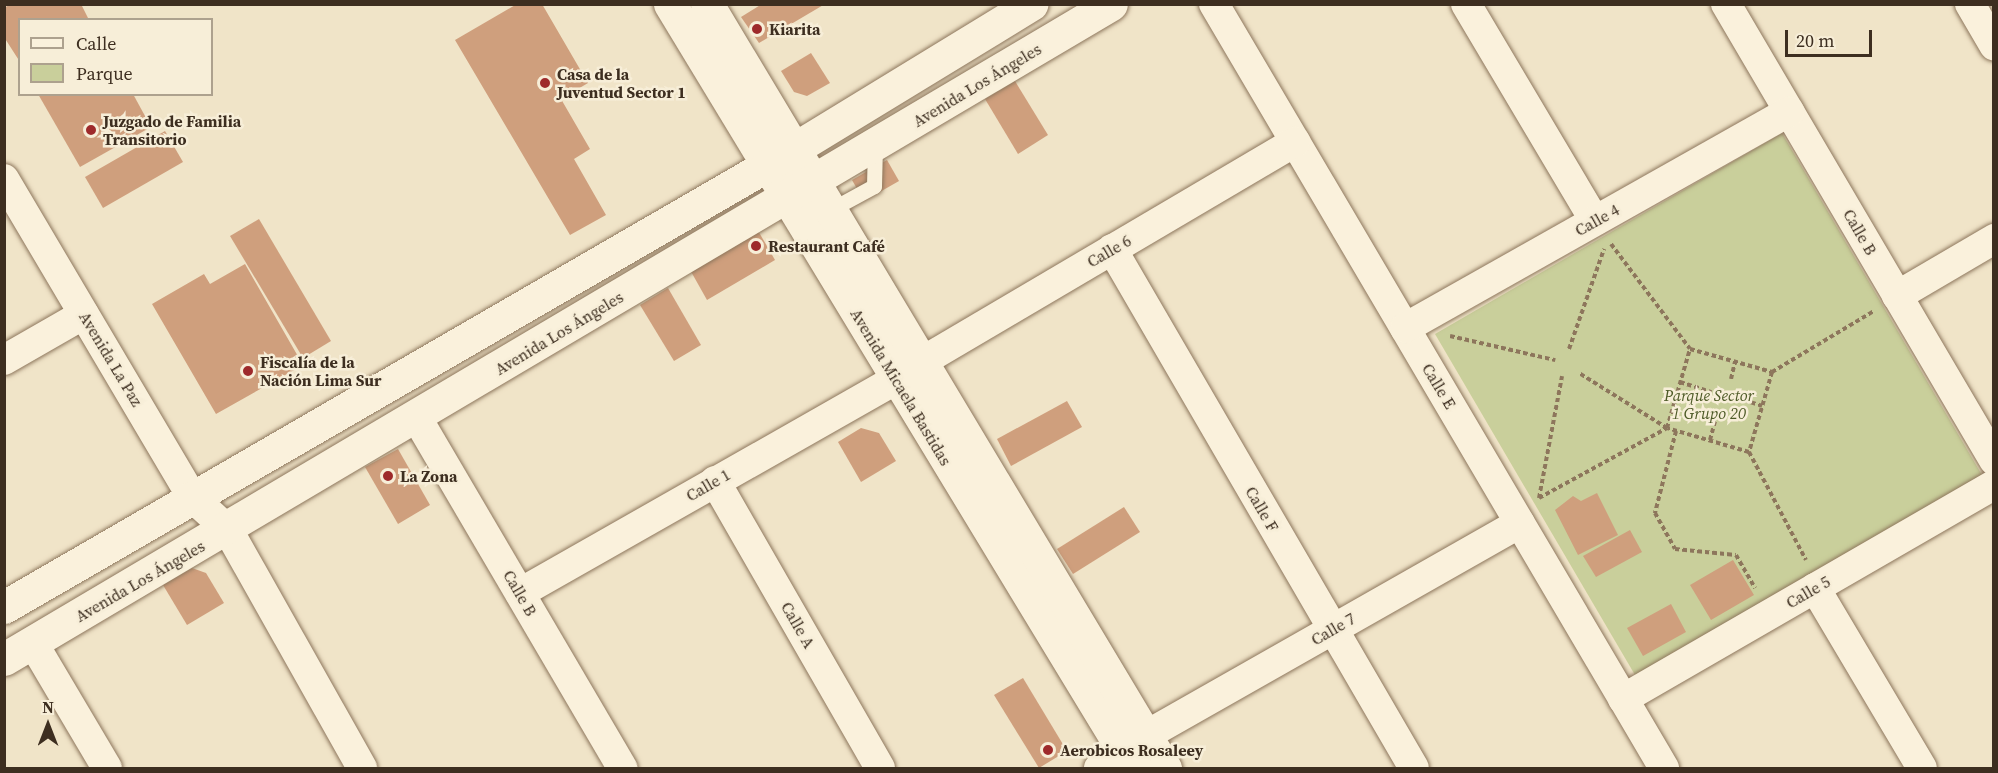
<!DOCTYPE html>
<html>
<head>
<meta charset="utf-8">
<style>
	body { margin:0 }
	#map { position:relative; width:1998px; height:773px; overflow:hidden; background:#f0e4c8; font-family:"Source Serif 4",serif }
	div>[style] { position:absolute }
	.green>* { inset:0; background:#c9cf9b }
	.building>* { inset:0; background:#cf9f7d }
	.path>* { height:4px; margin-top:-2px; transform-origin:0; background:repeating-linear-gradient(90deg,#8d765c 0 4.5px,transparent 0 7.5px) }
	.roads { filter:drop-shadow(0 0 2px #8d765c) drop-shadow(0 0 2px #8d765c) }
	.lane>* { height:15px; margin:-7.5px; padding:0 7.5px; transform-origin:7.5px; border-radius:7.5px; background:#faf1dc }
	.street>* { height:30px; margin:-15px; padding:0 15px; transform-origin:15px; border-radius:15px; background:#faf1dc }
	.secondary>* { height:33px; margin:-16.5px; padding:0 16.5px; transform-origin:16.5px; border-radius:16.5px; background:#faf1dc }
	.dots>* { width:16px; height:16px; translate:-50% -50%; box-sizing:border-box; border:3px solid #f7eed8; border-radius:50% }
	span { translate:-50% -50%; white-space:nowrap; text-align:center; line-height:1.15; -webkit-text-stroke:5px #f7eed8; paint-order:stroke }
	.poi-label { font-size:16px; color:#3d2e20; font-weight:700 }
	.left { translate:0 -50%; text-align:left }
	.street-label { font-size:16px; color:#3d2e20 }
	.park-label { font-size:16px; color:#4d5a26; font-style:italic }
	.frame { position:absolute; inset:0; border:6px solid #3d2e20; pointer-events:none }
	.legend { position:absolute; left:18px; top:18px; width:195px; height:78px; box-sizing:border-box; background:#f7eed8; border:2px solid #ada18e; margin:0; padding:8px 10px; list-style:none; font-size:18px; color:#3d2e20 }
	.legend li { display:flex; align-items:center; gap:12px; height:30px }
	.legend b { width:30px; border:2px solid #ada18e }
	.north { position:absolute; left:18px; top:695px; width:60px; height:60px; -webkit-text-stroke:4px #f7eed8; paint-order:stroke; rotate:0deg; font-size:16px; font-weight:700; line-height:24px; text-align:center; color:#3d2e20 }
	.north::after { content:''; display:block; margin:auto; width:21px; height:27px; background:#3d2e20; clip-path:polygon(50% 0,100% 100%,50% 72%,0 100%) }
	.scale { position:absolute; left:1785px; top:30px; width:87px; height:27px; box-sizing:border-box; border:3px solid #3d2e20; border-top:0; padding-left:8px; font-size:18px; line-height:21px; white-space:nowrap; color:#3d2e20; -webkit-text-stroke:4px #f7eed8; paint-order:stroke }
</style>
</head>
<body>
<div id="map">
	<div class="green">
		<i style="clip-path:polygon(1782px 133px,1982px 475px,1635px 675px,1435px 334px)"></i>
	</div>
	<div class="building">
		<i style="clip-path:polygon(11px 4px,81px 4px,89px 20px,20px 20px,20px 62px,4px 37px,4px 8px)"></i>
		<i style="clip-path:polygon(517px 4px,542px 4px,588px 83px,561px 99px,590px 149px,574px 159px,606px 215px,570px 235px,455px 40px)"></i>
		<i style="clip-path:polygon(762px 4px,825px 4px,759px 43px,741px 17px)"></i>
		<i style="clip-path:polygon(811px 53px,830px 83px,807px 96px,794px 92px,781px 71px)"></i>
		<i style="clip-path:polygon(1015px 81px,1048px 135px,1018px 154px,985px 99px)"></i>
		<i style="clip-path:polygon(38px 94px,133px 94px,151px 127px,80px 167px)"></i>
		<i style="clip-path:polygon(165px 131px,183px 162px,103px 208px,85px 177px)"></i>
		<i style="clip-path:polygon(887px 160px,899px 181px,864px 201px,852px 180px)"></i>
		<i style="clip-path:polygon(259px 219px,331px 341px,303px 358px,230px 236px)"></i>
		<i style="clip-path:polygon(757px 229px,775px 260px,707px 300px,689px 268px)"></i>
		<i style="clip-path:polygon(245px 264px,303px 365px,216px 414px,152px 304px,204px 274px,210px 284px)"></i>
		<i style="clip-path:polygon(668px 288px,701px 345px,674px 361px,640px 305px)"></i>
		<i style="clip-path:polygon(1067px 401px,1082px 427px,1011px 466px,997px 439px)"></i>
		<i style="clip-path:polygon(861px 428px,879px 433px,896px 461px,861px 482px,838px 442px)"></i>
		<i style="clip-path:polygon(398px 449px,430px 505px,398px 524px,365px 467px)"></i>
		<i style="clip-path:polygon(1597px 493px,1618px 535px,1578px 555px,1555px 510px,1573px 496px,1581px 501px)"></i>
		<i style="clip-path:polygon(1124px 507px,1140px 532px,1073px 574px,1057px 549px)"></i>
		<i style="clip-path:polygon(1630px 530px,1642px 552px,1596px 577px,1583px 556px)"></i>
		<i style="clip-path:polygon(1733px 560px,1754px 595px,1711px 620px,1690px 585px)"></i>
		<i style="clip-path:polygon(192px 568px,206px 573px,224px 603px,187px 625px,163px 585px)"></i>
		<i style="clip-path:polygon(1671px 604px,1686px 632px,1643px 656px,1627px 628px)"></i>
		<i style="clip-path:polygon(1023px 678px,1067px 751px,1039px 768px,994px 695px)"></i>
	</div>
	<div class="path">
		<i style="left:1611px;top:244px;width:131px;rotate:53deg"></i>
		<i style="left:1450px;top:336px;width:108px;rotate:12.9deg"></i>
		<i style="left:1569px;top:349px;width:106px;rotate:-70.7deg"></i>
		<i style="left:1772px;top:372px;width:119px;rotate:-30.9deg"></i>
		<i style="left:1731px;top:379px;width:17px;rotate:-77deg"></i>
		<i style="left:1680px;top:382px;width:33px;rotate:18deg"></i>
		<i style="left:1744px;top:400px;width:19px;rotate:18deg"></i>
		<i style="left:1676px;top:431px;width:85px;rotate:104.4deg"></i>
		<i style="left:1655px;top:513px;width:41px;rotate:60.9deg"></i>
		<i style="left:1675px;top:549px;width:61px;rotate:5.6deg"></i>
		<i style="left:1736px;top:555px;width:38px;rotate:60deg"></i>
		<i style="left:1710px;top:440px;width:31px;rotate:-75deg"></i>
		<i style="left:1749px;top:452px;width:122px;rotate:62.2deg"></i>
		<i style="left:1539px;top:498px;width:146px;rotate:-28.7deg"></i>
		<i style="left:1667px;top:428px;width:82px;rotate:-73.8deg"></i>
		<i style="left:1690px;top:349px;width:85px;rotate:15.7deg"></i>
		<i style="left:1772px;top:372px;width:83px;rotate:106deg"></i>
		<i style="left:1749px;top:452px;width:85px;rotate:-163.7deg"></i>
		<i style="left:1667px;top:428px;width:104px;rotate:-148deg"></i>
		<i style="left:1539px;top:498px;width:124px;rotate:-79.3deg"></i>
	</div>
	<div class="roads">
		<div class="lane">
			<i style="left:830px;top:210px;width:50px;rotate:-28.6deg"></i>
			<i style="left:874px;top:186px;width:40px;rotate:-88.6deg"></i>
		</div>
		<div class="street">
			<i style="left:1214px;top:4px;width:887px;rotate:59.5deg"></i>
			<i style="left:1466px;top:4px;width:252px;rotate:59.3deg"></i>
			<i style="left:1726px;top:4px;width:529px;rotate:59.56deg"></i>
			<i style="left:1970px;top:4px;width:48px;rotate:59.7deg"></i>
			<i style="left:4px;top:179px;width:369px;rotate:59.4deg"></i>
			<i style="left:192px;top:497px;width:49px;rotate:42.5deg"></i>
			<i style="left:228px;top:530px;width:273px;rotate:60.6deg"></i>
			<i style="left:1112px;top:249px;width:600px;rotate:59.81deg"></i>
			<i style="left:1897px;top:296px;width:113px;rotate:-30.4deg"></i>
			<i style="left:1405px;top:328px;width:441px;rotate:-29.4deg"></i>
			<i style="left:4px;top:360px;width:92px;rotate:-29.9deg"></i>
			<i style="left:923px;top:361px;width:432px;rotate:-30.5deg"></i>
			<i style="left:417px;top:418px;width:406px;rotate:59.6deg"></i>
			<i style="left:715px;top:481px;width:331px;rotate:60.1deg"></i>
			<i style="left:1815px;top:588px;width:209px;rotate:59.3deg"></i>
			<i style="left:520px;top:593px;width:433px;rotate:-29.6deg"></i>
			<i style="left:33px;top:643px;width:145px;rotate:59.4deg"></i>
			<i style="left:1623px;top:699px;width:428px;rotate:-30deg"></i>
			<i style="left:1145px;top:736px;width:431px;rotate:-29.6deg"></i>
			<i style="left:1099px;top:768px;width:30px;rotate:-28deg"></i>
		</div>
		<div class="secondary">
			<i style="left:670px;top:4px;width:894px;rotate:58.73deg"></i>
			<i style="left:707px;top:4px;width:891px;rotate:59.06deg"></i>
			<i style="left:4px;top:607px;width:880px;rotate:-30.06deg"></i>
			<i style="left:766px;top:166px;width:311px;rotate:-31.4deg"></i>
			<i style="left:4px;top:659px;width:1286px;rotate:-30.61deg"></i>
		</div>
	</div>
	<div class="dots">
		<i style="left:757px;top:29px;background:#9e2a2b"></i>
		<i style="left:545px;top:83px;background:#9e2a2b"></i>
		<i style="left:91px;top:130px;background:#9e2a2b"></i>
		<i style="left:756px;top:246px;background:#9e2a2b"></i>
		<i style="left:248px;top:371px;background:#9e2a2b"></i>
		<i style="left:388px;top:476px;background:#9e2a2b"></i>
		<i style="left:1048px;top:750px;background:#9e2a2b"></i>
	</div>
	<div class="poi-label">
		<span class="left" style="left:769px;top:29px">Kiarita</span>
		<span class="left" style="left:557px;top:83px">Casa de la<br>Juventud Sector 1</span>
		<span class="left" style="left:103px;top:130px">Juzgado de Familia<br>Transitorio</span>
		<span class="left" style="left:768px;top:246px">Restaurant Café</span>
		<span class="left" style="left:260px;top:371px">Fiscalía de la<br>Nación Lima Sur</span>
		<span class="left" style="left:400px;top:476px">La Zona</span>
		<span class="left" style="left:1060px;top:750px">Aerobicos Rosaleey</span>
	</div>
	<div class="street-label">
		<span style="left:977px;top:85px;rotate:-31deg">Avenida Los Ángeles</span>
		<span style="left:1597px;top:220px;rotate:-29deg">Calle 4</span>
		<span style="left:1860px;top:232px;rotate:60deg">Calle B</span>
		<span style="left:1109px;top:251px;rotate:-30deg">Calle 6</span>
		<span style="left:559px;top:333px;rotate:-31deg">Avenida Los Ángeles</span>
		<span style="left:111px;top:359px;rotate:59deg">Avenida La Paz</span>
		<span style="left:1439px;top:386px;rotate:59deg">Calle E</span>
		<span style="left:901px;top:387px;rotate:59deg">Avenida Micaela Bastidas</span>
		<span style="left:708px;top:485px;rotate:-30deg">Calle 1</span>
		<span style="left:1262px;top:509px;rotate:60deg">Calle F</span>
		<span style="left:140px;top:581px;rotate:-30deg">Avenida Los Ángeles</span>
		<span style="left:1808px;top:592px;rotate:-30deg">Calle 5</span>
		<span style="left:520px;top:593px;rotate:60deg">Calle B</span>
		<span style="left:798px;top:625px;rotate:60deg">Calle A</span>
		<span style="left:1333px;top:629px;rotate:-30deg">Calle 7</span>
	</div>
	<div class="park-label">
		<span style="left:1709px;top:404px">Parque Sector<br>1 Grupo 20</span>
	</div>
	<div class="frame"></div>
	<ul class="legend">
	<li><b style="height:8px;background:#faf1dc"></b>Calle</li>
	<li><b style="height:16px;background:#c9cf9b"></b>Parque</li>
	</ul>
	<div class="north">N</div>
	<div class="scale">20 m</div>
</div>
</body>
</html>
